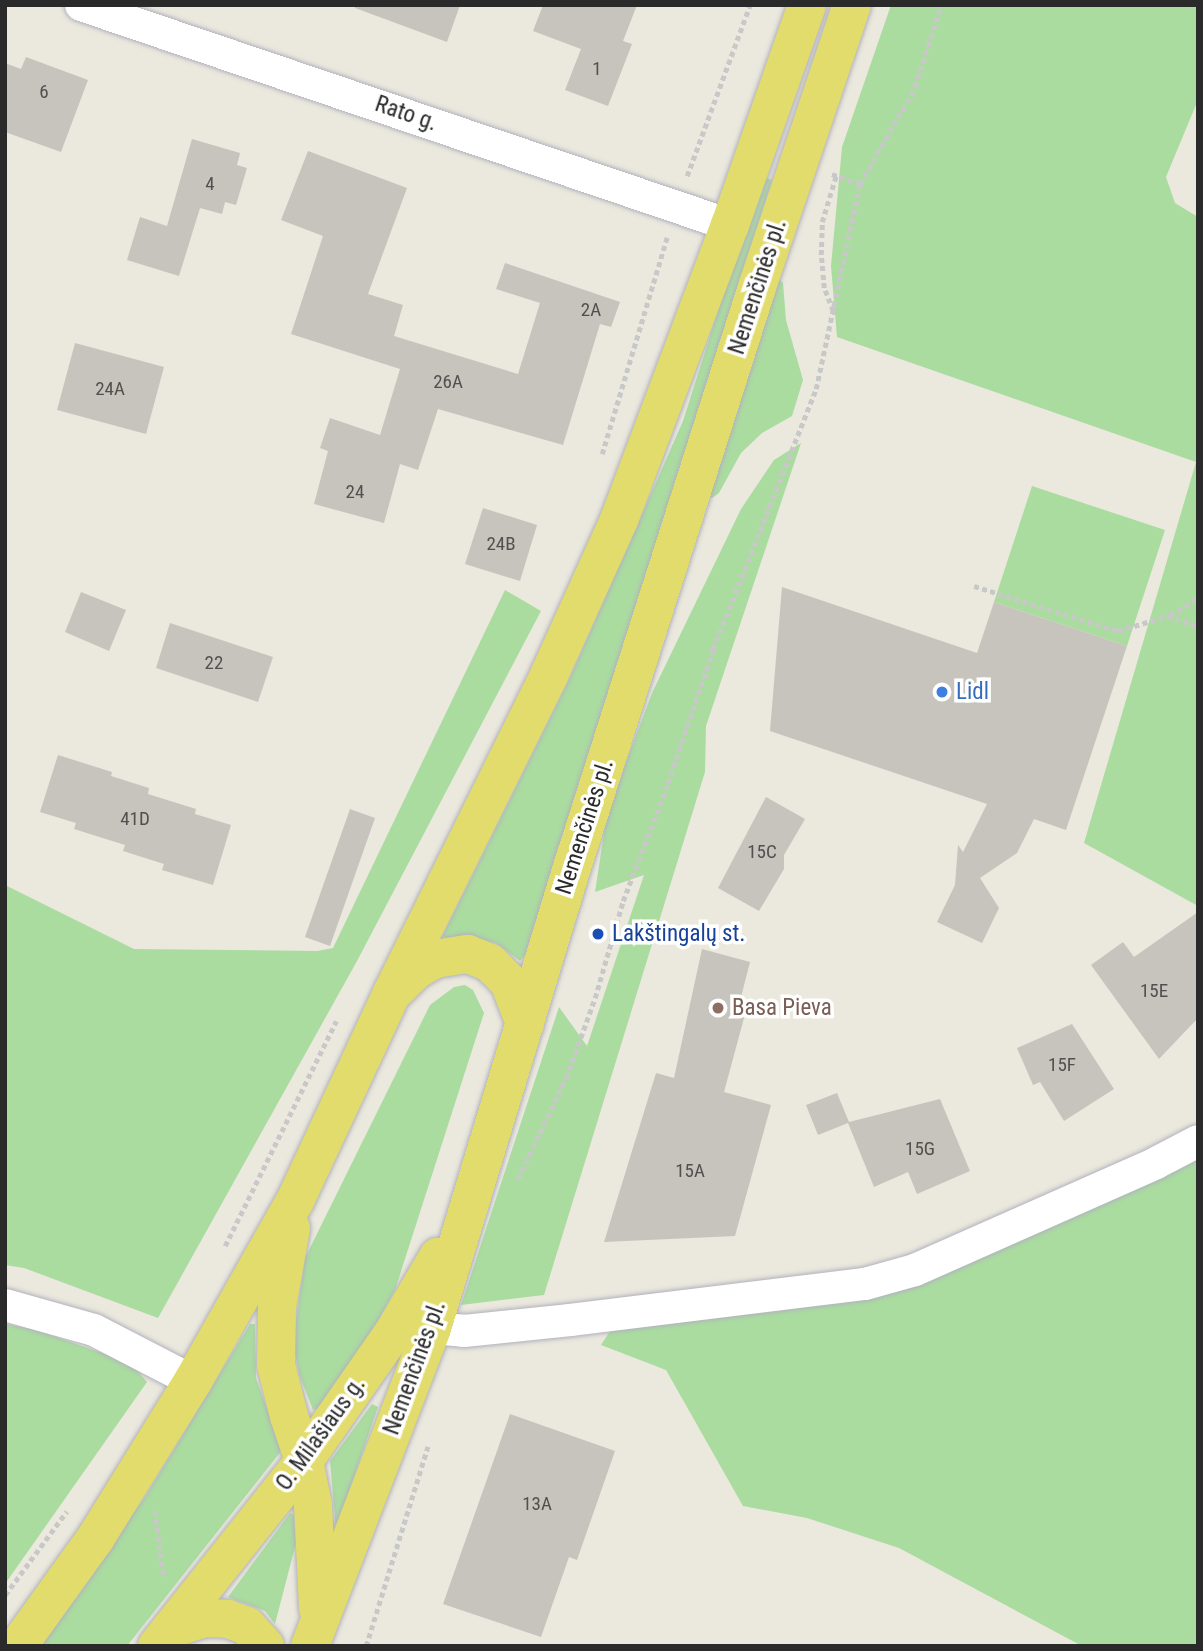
<!DOCTYPE html>
<html>
<head>
<meta charset="utf-8">
<style>
	body { margin:0 }
	#map { position:relative; width:1203px; height:1651px; overflow:hidden; background:#ebe8de; font-family:"Roboto Condensed",sans-serif }
	div>[style] { position:absolute }
	.green>* { inset:0; background:#aadca0 }
	.building>* { inset:0; background:#c7c4bd }
	.path>* { height:4.5px; margin-top:-2.25px; transform-origin:0; background:repeating-linear-gradient(90deg,#c8c8c8 0 5px,transparent 0 8.5px) }
	.roads { filter:drop-shadow(0 0 2px #b1b2bd) drop-shadow(0 0 2px #b1b2bd) }
	.street>* { height:32px; margin:-16px; padding:0 16px; transform-origin:16px; border-radius:16px; background:#fff }
	.primary>* { height:38px; margin:-19px; padding:0 19px; transform-origin:19px; border-radius:19px; background:#e2dc6c }
	.dots>* { width:19px; height:19px; translate:-50% -50%; box-sizing:border-box; border:4px solid #fff; border-radius:50% }
	span { translate:-50% -50%; white-space:nowrap; text-align:center; line-height:1.15; -webkit-text-stroke:7px #fff; paint-order:stroke }
	.number-label { font-size:19px; color:#51504f }
	.number-label span { -webkit-text-stroke-width:0 }
	.street-label { font-size:23px; color:#2a2a2a }
	.shop-label { font-size:23px; color:#366cbe }
	.left { translate:0 -50%; text-align:left }
	.transit-label { font-size:23px; color:#164399 }
	.education-label { font-size:23px; color:#785e54 }
	.frame { position:absolute; inset:0; border:7px solid #2a2a2a; pointer-events:none }
</style>
</head>
<body>
<div id="map">
	<div class="green">
		<i style="clip-path:polygon(891px 5px,1198px 5px,1198px 100px,1166px 177px,1175px 203px,1198px 217px,1198px 906px,1084px 843px,1196px 462px,837px 337px,831px 266px,842px 147px)"></i>
		<i style="clip-path:polygon(761px 176px,772px 180px,525px 955px,520px 961px,496px 943px,474px 938px,447px 940px,443px 935px,569px 680px,683px 421px)"></i>
		<i style="clip-path:polygon(778px 278px,783px 283px,786px 320px,803px 380px,792px 416px,762px 433px,741px 453px,719px 493px,712px 498px,708px 496px)"></i>
		<i style="clip-path:polygon(801px 443px,706px 726px,705px 772px,544px 1295px,461px 1305px,559px 1007px,587px 1046px,644px 875px,595px 892px,607px 813px,652px 693px,741px 509px,774px 460px)"></i>
		<i style="clip-path:polygon(1032px 486px,1165px 530px,1127px 646px,994px 602px)"></i>
		<i style="clip-path:polygon(505px 590px,541px 611px,357px 961px,158px 1318px,24px 1268px,5px 1265px,5px 885px,134px 949px,317px 951px,333px 948px)"></i>
		<i style="clip-path:polygon(465px 985px,473px 990px,484px 1013px,395px 1290px,361px 1351px,317px 1409px,313px 1410px,299px 1374px,293px 1342px,305px 1258px,430px 1005px,454px 987px)"></i>
		<i style="clip-path:polygon(1198px 1159px,1198px 1646px,1082px 1646px,899px 1548px,807px 1518px,743px 1506px,666px 1370px,601px 1345px,617px 1320px,844px 1303px,1178px 1170px)"></i>
		<i style="clip-path:polygon(5px 1324px,33px 1329px,108px 1355px,137px 1370px,147px 1382px,5px 1584px)"></i>
		<i style="clip-path:polygon(250px 1324px,255px 1324px,256px 1378px,282px 1450px,127px 1646px,41px 1646px,147px 1494px)"></i>
		<i style="clip-path:polygon(372px 1404px,378px 1407px,336px 1529px,330px 1461px)"></i>
		<i style="clip-path:polygon(290px 1513px,294px 1515px,296px 1543px,275px 1624px,265px 1611px,228px 1597px)"></i>
	</div>
	<div class="building">
		<i style="clip-path:polygon(355px 5px,460px 5px,447px 42px,355px 8px)"></i>
		<i style="clip-path:polygon(543px 5px,637px 5px,623px 41px,632px 44px,608px 106px,565px 90px,581px 49px,533px 31px)"></i>
		<i style="clip-path:polygon(26px 57px,88px 80px,61px 152px,5px 132px,5px 63px,21px 69px)"></i>
		<i style="clip-path:polygon(192px 139px,240px 153px,237px 165px,247px 168px,236px 205px,225px 202px,222px 214px,200px 208px,179px 276px,127px 260px,140px 217px,167px 226px)"></i>
		<i style="clip-path:polygon(308px 151px,407px 188px,368px 294px,403px 305px,394px 336px,518px 374px,540px 303px,496px 289px,505px 263px,620px 302px,611px 327px,600px 324px,563px 445px,438px 409px,418px 470px,400px 464px,384px 523px,314px 504px,328px 451px,320px 448px,330px 418px,380px 435px,400px 369px,291px 334px,323px 236px,281px 220px)"></i>
		<i style="clip-path:polygon(75px 343px,164px 367px,146px 434px,57px 410px)"></i>
		<i style="clip-path:polygon(483px 508px,537px 525px,520px 581px,465px 564px)"></i>
		<i style="clip-path:polygon(782px 587px,977px 653px,994px 602px,1127px 646px,1066px 830px,1034px 819px,1017px 853px,980px 878px,999px 908px,982px 943px,937px 922px,955px 885px,958px 845px,963px 852px,987px 804px,770px 731px)"></i>
		<i style="clip-path:polygon(81px 592px,126px 610px,109px 651px,65px 632px)"></i>
		<i style="clip-path:polygon(170px 623px,273px 657px,258px 702px,156px 668px)"></i>
		<i style="clip-path:polygon(58px 755px,112px 772px,111px 776px,149px 788px,148px 794px,196px 809px,195px 814px,231px 825px,213px 885px,162px 870px,164px 864px,123px 851px,125px 845px,74px 829px,76px 823px,40px 812px)"></i>
		<i style="clip-path:polygon(766px 797px,805px 819px,784px 855px,784px 869px,759px 911px,718px 888px)"></i>
		<i style="clip-path:polygon(350px 809px,375px 818px,330px 946px,305px 937px)"></i>
		<i style="clip-path:polygon(1198px 912px,1198px 1018px,1159px 1059px,1091px 965px,1123px 942px,1134px 957px)"></i>
		<i style="clip-path:polygon(702px 949px,750px 962px,740px 1001px,744px 1018px,724px 1092px,771px 1105px,735px 1236px,604px 1242px,656px 1073px,674px 1078px)"></i>
		<i style="clip-path:polygon(1072px 1024px,1114px 1089px,1064px 1121px,1040px 1082px,1033px 1085px,1017px 1048px)"></i>
		<i style="clip-path:polygon(837px 1093px,849px 1122px,940px 1099px,970px 1171px,917px 1194px,908px 1172px,874px 1187px,848px 1123px,818px 1135px,806px 1105px)"></i>
		<i style="clip-path:polygon(510px 1414px,615px 1451px,577px 1560px,569px 1557px,541px 1637px,443px 1604px)"></i>
	</div>
	<div class="path">
		<i style="left:832px;top:174px;width:30px;rotate:20deg"></i>
		<i style="left:687px;top:176px;width:182px;rotate:-69.8deg"></i>
		<i style="left:833px;top:311px;width:25px;rotate:-111deg"></i>
		<i style="left:824px;top:288px;width:33px;rotate:-95deg"></i>
		<i style="left:821px;top:255px;width:33px;rotate:-88deg"></i>
		<i style="left:822px;top:222px;width:48px;rotate:-73.1deg"></i>
		<i style="left:602px;top:454px;width:227px;rotate:-73.3deg"></i>
		<i style="left:974px;top:586px;width:151px;rotate:17.4deg"></i>
		<i style="left:1118px;top:631px;width:54px;rotate:-17.1deg"></i>
		<i style="left:1170px;top:615px;width:33px;rotate:-31deg"></i>
		<i style="left:1167px;top:616px;width:33px;rotate:18deg"></i>
		<i style="left:518px;top:1179px;width:112px;rotate:-64.6deg"></i>
		<i style="left:566px;top:1078px;width:85px;rotate:-70.1deg"></i>
		<i style="left:595px;top:998px;width:101px;rotate:-73.9deg"></i>
		<i style="left:623px;top:901px;width:126px;rotate:-69.1deg"></i>
		<i style="left:668px;top:783px;width:141px;rotate:-71.4deg"></i>
		<i style="left:713px;top:649px;width:280px;rotate:-68.4deg"></i>
		<i style="left:816px;top:389px;width:210px;rotate:-77.9deg"></i>
		<i style="left:860px;top:184px;width:112px;rotate:-60.4deg"></i>
		<i style="left:915px;top:87px;width:86px;rotate:-72.4deg"></i>
		<i style="left:225px;top:1246px;width:251px;rotate:-63.7deg"></i>
		<i style="left:155px;top:1511px;width:69px;rotate:82.5deg"></i>
		<i style="left:5px;top:1595px;width:104px;rotate:-53.6deg"></i>
		<i style="left:366px;top:1646px;width:209px;rotate:-72.8deg"></i>
	</div>
	<div class="roads">
		<div class="street">
			<i style="left:81px;top:5px;width:685px;rotate:18.73deg"></i>
			<i style="left:5px;top:1305px;width:92px;rotate:15.7deg"></i>
			<i style="left:94px;top:1330px;width:111px;rotate:27.3deg"></i>
			<i style="left:432px;top:1328px;width:32px;rotate:5deg"></i>
			<i style="left:464px;top:1331px;width:107px;rotate:-5.9deg"></i>
			<i style="left:570px;top:1320px;width:297px;rotate:-7deg"></i>
			<i style="left:865px;top:1284px;width:52px;rotate:-15.6deg"></i>
			<i style="left:915px;top:1270px;width:264px;rotate:-23.9deg"></i>
			<i style="left:1156px;top:1163px;width:47px;rotate:-27.6deg"></i>
		</div>
		<div class="primary">
			<i style="left:398px;top:988px;width:25px;rotate:-45deg"></i>
			<i style="left:416px;top:970px;width:22px;rotate:-30deg"></i>
			<i style="left:435px;top:959px;width:33px;rotate:-9deg"></i>
			<i style="left:468px;top:954px;width:24px;rotate:22deg"></i>
			<i style="left:490px;top:963px;width:27px;rotate:45deg"></i>
			<i style="left:509px;top:982px;width:45px;rotate:69.1deg"></i>
			<i style="left:291px;top:1228px;width:80px;rotate:100deg"></i>
			<i style="left:277px;top:1307px;width:58px;rotate:91deg"></i>
			<i style="left:276px;top:1365px;width:53px;rotate:75.7deg"></i>
			<i style="left:289px;top:1416px;width:47px;rotate:71.6deg"></i>
			<i style="left:304px;top:1461px;width:45px;rotate:78.4deg"></i>
			<i style="left:313px;top:1505px;width:104px;rotate:87.2deg"></i>
			<i style="left:171px;top:1629px;width:35px;rotate:-18deg"></i>
			<i style="left:204px;top:1618px;width:24px;rotate:2deg"></i>
			<i style="left:228px;top:1619px;width:20px;rotate:20deg"></i>
			<i style="left:247px;top:1626px;width:27px;rotate:48deg"></i>
			<i style="left:18px;top:1646px;width:132px;rotate:-54.3deg"></i>
			<i style="left:95px;top:1539px;width:186px;rotate:-58.2deg"></i>
			<i style="left:193px;top:1381px;width:207px;rotate:-60.5deg"></i>
			<i style="left:295px;top:1201px;width:230px;rotate:-65deg"></i>
			<i style="left:392px;top:993px;width:355px;rotate:-63.7deg"></i>
			<i style="left:549px;top:675px;width:170px;rotate:-65.7deg"></i>
			<i style="left:619px;top:520px;width:315px;rotate:-69.4deg"></i>
			<i style="left:730px;top:225px;width:233px;rotate:-70.7deg"></i>
			<i style="left:157px;top:1646px;width:236px;rotate:-51.5deg"></i>
			<i style="left:304px;top:1461px;width:160px;rotate:-55.2deg"></i>
			<i style="left:395px;top:1330px;width:85px;rotate:-59.5deg"></i>
			<i style="left:310px;top:1646px;width:341px;rotate:-69deg"></i>
			<i style="left:432px;top:1328px;width:494px;rotate:-73.1deg"></i>
			<i style="left:576px;top:855px;width:596px;rotate:-72.32deg"></i>
			<i style="left:757px;top:287px;width:298px;rotate:-71.4deg"></i>
		</div>
	</div>
	<div class="dots">
		<i style="left:942px;top:692px;background:#3f7fe0"></i>
		<i style="left:598px;top:934px;background:#1a4fb4"></i>
		<i style="left:718px;top:1008px;background:#8d6e63"></i>
	</div>
	<div class="number-label">
		<span style="left:597px;top:69px">1</span>
		<span style="left:44px;top:92px">6</span>
		<span style="left:210px;top:184px">4</span>
		<span style="left:591px;top:310px">2A</span>
		<span style="left:448px;top:382px">26A</span>
		<span style="left:110px;top:389px">24A</span>
		<span style="left:355px;top:492px">24</span>
		<span style="left:501px;top:544px">24B</span>
		<span style="left:214px;top:663px">22</span>
		<span style="left:135px;top:819px">41D</span>
		<span style="left:762px;top:852px">15C</span>
		<span style="left:1154px;top:991px">15E</span>
		<span style="left:1062px;top:1065px">15F</span>
		<span style="left:920px;top:1149px">15G</span>
		<span style="left:690px;top:1171px">15A</span>
		<span style="left:537px;top:1504px">13A</span>
	</div>
	<div class="street-label">
		<span style="left:406px;top:114px;rotate:19deg">Rato g.</span>
		<span style="left:758px;top:287px;rotate:-72deg">Nemenčinės pl.</span>
		<span style="left:585px;top:827px;rotate:-72deg">Nemenčinės pl.</span>
		<span style="left:415px;top:1368px;rotate:-70deg">Nemenčinės pl.</span>
		<span style="left:321px;top:1434px;rotate:-54deg">O. Milašiaus g.</span>
	</div>
	<div class="shop-label">
		<span class="left" style="left:956px;top:692px">Lidl</span>
	</div>
	<div class="transit-label">
		<span class="left" style="left:612px;top:934px">Lakštingalų st.</span>
	</div>
	<div class="education-label">
		<span class="left" style="left:732px;top:1008px">Basa Pieva</span>
	</div>
	<div class="frame"></div>
</div>
</body>
</html>
